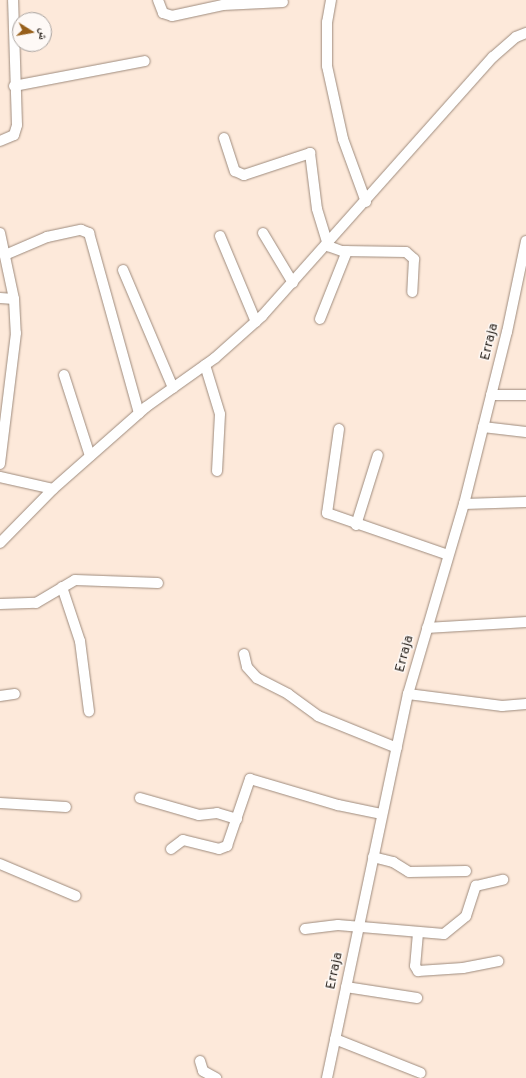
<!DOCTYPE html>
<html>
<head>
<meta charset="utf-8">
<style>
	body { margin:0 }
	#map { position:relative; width:526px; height:1078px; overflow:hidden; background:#fde9da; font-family:Overpass,"Noto Naskh Arabic",sans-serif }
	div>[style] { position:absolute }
	.roads { filter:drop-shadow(0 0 1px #9e8b7d) drop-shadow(0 0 1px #9e8b7d) }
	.minor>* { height:10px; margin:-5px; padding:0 5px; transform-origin:5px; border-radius:5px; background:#fff }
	span { translate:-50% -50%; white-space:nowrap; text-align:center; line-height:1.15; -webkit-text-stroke:3px #fef9f6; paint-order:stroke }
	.street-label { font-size:14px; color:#2a231d }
	.north { position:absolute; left:12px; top:12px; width:40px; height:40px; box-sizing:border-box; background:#fef9f6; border:1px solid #a9a39f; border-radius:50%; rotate:101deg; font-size:11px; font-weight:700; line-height:16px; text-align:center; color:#2a231d }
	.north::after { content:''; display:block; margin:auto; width:14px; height:18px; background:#975f1a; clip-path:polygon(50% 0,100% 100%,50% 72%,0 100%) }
</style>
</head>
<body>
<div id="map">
	<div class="roads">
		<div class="minor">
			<i style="left:158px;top:0;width:14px;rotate:69deg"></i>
			<i style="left:163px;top:13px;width:9px;rotate:18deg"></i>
			<i style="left:172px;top:16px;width:52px;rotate:-12.2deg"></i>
			<i style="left:223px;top:5px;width:60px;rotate:-2.9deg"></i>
			<i style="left:331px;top:0;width:22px;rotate:100deg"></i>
			<i style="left:327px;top:22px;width:44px;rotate:90deg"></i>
			<i style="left:327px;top:66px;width:75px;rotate:77.6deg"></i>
			<i style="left:343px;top:139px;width:67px;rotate:69.9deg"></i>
			<i style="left:14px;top:86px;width:133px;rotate:-10.8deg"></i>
			<i style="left:224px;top:138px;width:35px;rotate:72deg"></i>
			<i style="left:235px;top:171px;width:10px;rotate:24deg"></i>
			<i style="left:244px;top:175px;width:70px;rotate:-18.4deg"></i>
			<i style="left:310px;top:153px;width:56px;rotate:82.9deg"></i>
			<i style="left:317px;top:209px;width:39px;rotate:73deg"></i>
			<i style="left:328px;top:246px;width:15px;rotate:20deg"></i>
			<i style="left:342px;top:251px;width:64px;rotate:0.9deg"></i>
			<i style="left:406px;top:252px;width:11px;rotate:41deg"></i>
			<i style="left:414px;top:259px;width:33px;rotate:93deg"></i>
			<i style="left:0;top:141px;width:15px;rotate:-23deg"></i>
			<i style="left:14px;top:135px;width:10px;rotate:-73deg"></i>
			<i style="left:17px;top:125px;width:125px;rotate:-91.8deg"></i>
			<i style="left:0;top:233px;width:67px;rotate:78deg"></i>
			<i style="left:14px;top:299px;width:34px;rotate:87deg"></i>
			<i style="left:16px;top:333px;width:132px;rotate:97deg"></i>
			<i style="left:263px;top:233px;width:58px;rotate:59deg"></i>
			<i style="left:220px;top:236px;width:93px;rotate:67.3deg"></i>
			<i style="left:5px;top:255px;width:46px;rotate:-23.2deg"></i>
			<i style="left:47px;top:237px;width:35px;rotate:-12deg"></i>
			<i style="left:81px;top:230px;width:9px;rotate:21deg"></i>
			<i style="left:89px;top:233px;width:187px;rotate:74.5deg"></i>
			<i style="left:123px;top:270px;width:128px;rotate:67deg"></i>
			<i style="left:0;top:298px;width:14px;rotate:4deg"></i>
			<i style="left:320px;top:319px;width:73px;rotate:-68.3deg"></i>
			<i style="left:205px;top:365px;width:51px;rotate:73deg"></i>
			<i style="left:220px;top:414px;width:57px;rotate:93deg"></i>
			<i style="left:64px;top:375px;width:85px;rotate:72.2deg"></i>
			<i style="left:491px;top:395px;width:35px"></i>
			<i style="left:483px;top:427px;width:43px;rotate:6.6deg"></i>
			<i style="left:339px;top:429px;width:85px;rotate:98.1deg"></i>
			<i style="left:327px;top:513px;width:128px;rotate:19.1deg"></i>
			<i style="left:0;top:477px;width:54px;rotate:12.8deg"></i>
			<i style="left:464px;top:504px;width:62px;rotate:-1.8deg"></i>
			<i style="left:356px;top:525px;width:73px;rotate:-72.6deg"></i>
			<i style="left:0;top:543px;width:76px;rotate:-45.5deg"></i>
			<i style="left:53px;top:489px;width:124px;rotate:-41.4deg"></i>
			<i style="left:146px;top:407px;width:85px;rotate:-35.4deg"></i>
			<i style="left:215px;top:358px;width:63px;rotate:-41.8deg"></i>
			<i style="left:262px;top:316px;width:347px;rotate:-48.3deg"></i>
			<i style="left:493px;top:57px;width:30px;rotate:-41deg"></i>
			<i style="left:516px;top:37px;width:11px;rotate:-22deg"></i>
			<i style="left:62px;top:587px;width:57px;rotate:71.6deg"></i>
			<i style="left:80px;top:641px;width:71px;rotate:82.7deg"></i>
			<i style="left:0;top:604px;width:36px;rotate:-2deg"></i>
			<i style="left:36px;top:603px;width:45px;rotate:-30.5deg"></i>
			<i style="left:75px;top:580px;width:83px;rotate:2.1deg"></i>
			<i style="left:427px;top:628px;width:99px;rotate:-3.5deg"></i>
			<i style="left:244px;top:654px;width:13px;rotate:77deg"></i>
			<i style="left:247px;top:667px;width:15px;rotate:48deg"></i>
			<i style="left:257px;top:678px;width:35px;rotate:27deg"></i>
			<i style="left:288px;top:694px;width:37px;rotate:36deg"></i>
			<i style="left:318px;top:716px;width:85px;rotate:22.1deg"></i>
			<i style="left:408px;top:694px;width:95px;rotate:7.3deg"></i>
			<i style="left:502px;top:706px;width:24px;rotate:-5deg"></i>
			<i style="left:0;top:696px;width:15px;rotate:-8deg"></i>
			<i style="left:140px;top:798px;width:61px;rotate:16.1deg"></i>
			<i style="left:199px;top:815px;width:18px;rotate:-6deg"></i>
			<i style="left:217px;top:813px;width:21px;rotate:17deg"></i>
			<i style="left:0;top:803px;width:66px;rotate:3.5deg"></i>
			<i style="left:171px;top:849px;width:15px;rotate:-37deg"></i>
			<i style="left:183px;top:840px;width:37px;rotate:14deg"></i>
			<i style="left:219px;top:849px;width:9px;rotate:-21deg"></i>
			<i style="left:227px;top:846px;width:71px;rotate:-71.1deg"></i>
			<i style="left:250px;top:779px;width:92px;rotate:16.5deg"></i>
			<i style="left:338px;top:805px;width:45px;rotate:11.6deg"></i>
			<i style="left:373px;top:857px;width:21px;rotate:14deg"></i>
			<i style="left:393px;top:862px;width:19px;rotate:32deg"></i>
			<i style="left:409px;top:872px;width:57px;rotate:-1deg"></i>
			<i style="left:0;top:864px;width:82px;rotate:22.8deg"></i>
			<i style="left:305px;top:929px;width:33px;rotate:-7deg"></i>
			<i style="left:338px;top:925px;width:106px;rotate:4.9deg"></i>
			<i style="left:444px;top:934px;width:28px;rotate:-39deg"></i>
			<i style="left:466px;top:916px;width:32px;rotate:-72deg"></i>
			<i style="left:476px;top:886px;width:28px;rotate:-13deg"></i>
			<i style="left:418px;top:933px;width:33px;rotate:95deg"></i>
			<i style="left:415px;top:966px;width:6px;rotate:59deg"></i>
			<i style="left:418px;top:971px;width:45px;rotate:-3.8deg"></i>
			<i style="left:463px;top:968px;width:36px;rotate:-11deg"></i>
			<i style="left:346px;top:987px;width:72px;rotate:8.8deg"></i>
			<i style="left:335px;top:1039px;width:92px;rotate:21.6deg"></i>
			<i style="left:200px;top:1061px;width:10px;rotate:73deg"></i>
			<i style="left:203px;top:1071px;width:15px;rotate:28deg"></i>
			<i style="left:327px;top:1078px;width:392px;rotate:-78.1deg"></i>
			<i style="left:408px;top:694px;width:198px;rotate:-73.6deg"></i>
			<i style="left:464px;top:504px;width:177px;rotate:-76deg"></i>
			<i style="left:507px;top:332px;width:93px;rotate:-78.2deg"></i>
		</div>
	</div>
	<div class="street-label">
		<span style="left:490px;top:342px;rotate:-76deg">Erraja</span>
		<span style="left:405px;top:654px;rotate:-75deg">Erraja</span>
		<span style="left:335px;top:971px;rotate:-78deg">Erraja</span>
	</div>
	<div class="north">ش</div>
</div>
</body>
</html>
